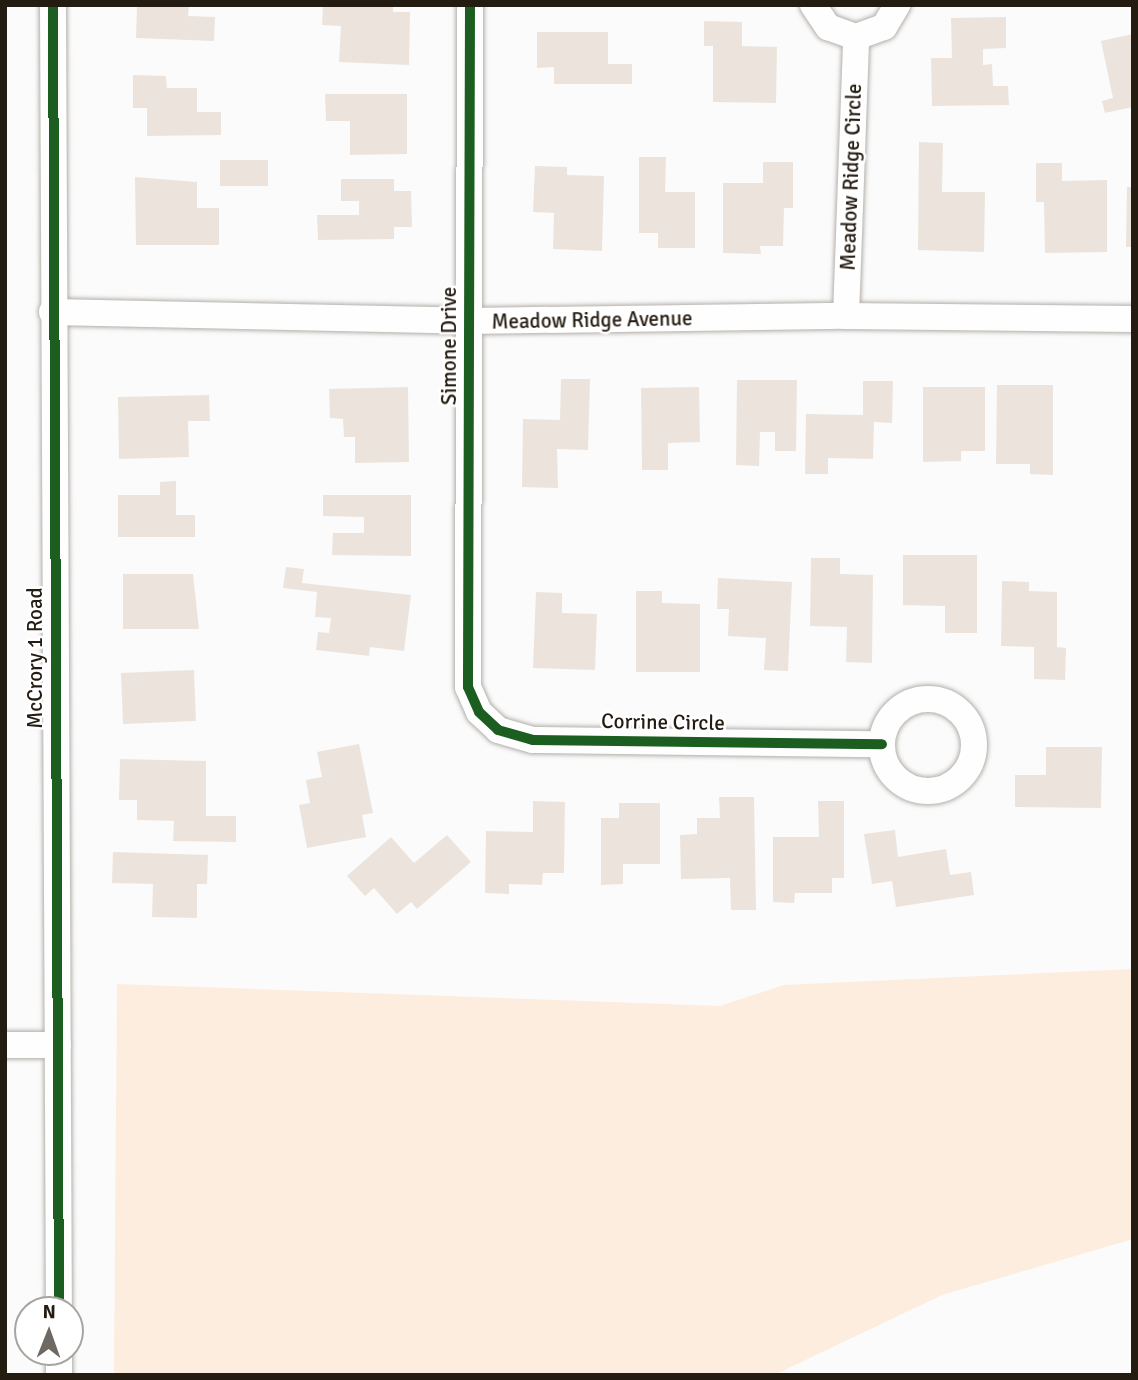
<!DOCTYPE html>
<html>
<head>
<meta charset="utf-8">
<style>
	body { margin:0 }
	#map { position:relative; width:1138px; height:1380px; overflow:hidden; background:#fbfbfb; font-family:Signika,sans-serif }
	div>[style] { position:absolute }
	.green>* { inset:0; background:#fcedde }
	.building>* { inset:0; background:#ece4dc }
	.roads { filter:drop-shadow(0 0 2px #b4afaa) drop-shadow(0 0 2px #b4afaa) }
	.minor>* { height:26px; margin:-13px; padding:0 13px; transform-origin:13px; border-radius:13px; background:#fefefe }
	.minor>.ring { margin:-13px; padding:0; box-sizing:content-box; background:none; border:26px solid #fefefe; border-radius:50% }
	.cycleway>* { height:10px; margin:-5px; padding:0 5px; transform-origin:5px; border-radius:5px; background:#1b5e20 }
	span { translate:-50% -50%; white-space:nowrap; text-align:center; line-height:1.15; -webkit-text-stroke:5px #fff; paint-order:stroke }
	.street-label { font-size:21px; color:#241b11 }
	.frame { position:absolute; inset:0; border:7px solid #241b11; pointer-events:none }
	.north { position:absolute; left:14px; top:1296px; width:70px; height:70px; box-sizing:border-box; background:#fff; border:2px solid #a7a4a0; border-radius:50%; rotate:1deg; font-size:19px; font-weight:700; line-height:28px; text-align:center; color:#241b11 }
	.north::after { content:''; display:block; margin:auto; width:24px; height:32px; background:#6f6963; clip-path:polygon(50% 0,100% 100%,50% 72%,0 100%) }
</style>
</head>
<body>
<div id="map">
	<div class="green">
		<i style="clip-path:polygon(1133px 969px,1133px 1239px,942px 1295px,774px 1375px,114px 1375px,117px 984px,720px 1006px,784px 985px)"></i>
	</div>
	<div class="building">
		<i style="clip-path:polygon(137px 5px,189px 5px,188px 16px,215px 17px,214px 41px,136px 38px)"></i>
		<i style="clip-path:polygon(323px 5px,393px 5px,393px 12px,410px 12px,409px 65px,339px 62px,341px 26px,322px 25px)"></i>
		<i style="clip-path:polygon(1006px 17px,1006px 48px,983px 49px,983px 65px,992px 64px,993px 86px,1008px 86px,1009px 105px,932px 106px,931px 58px,952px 58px,951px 18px)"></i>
		<i style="clip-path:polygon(704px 21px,742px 22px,742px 46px,777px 47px,776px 103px,713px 102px,713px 46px,704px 46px)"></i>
		<i style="clip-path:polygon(537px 32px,608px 32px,608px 64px,632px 64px,632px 84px,554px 84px,554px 67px,537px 68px)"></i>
		<i style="clip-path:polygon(1133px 34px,1133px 107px,1105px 113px,1102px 101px,1113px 98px,1101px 41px)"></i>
		<i style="clip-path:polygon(133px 75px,166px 76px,167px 88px,197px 88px,197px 112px,221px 112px,221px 135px,147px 136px,147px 108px,133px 108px)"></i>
		<i style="clip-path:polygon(325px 94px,407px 94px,407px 154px,350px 155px,350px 121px,326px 121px)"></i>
		<i style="clip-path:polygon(919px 142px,943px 143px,942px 192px,985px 192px,984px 252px,918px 250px)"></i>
		<i style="clip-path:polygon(639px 157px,666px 157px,665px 192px,695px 192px,695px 248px,658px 248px,658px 233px,639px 233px)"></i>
		<i style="clip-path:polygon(220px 160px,268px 160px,268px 186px,220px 186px)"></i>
		<i style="clip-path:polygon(763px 162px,793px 162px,793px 208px,784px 208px,783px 246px,760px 246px,761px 254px,723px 253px,723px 183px,763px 183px)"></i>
		<i style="clip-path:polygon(1036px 163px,1062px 163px,1062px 181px,1107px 180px,1107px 252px,1045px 253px,1044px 202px,1036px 202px)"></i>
		<i style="clip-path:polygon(535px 166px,567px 167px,567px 175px,604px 176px,602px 251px,553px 249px,554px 213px,533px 212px)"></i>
		<i style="clip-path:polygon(135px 177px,197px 182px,197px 208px,219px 208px,219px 245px,136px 245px)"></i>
		<i style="clip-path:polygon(341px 179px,394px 179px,394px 191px,411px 191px,412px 227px,394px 227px,394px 239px,318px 240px,317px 215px,359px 215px,359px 201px,341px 201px)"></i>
		<i style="clip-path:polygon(1127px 187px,1133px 187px,1133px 247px,1126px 247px)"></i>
		<i style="clip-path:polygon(561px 379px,590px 379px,588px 450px,557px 449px,558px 488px,522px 487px,523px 419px,560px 420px)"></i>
		<i style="clip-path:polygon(737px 380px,797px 380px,796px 451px,775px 451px,775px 432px,760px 432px,759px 466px,736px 465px)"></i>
		<i style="clip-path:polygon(863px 381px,893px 381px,892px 423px,874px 422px,873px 459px,828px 458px,828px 474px,805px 474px,806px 414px,863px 415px)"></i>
		<i style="clip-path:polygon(997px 385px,1053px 385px,1053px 475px,1030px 474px,1030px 464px,996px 464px)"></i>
		<i style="clip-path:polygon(408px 387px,409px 462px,355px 463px,355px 437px,344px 437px,343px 419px,330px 418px,329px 389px)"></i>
		<i style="clip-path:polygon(699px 387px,700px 442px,668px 443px,668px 470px,642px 470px,641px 388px)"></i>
		<i style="clip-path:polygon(923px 387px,985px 387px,985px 451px,961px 451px,961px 461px,923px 462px)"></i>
		<i style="clip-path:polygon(209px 395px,210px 421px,188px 421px,189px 457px,119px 459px,118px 397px)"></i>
		<i style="clip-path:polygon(176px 481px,176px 515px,195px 515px,195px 537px,118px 537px,118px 495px,160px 495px,160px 482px)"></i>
		<i style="clip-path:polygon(323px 495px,411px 495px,411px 556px,332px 555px,333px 533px,364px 533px,364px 517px,323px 516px)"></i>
		<i style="clip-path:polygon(903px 555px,977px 555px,977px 633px,945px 633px,945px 606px,903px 605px)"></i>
		<i style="clip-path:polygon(811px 558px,840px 558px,840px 574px,873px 575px,872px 663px,846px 662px,847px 627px,810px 626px)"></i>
		<i style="clip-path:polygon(286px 567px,304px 569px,302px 583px,411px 595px,404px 651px,370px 647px,369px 656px,316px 650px,318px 632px,329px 633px,331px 618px,315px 617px,317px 592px,283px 588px)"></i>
		<i style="clip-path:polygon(123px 574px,193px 574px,199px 629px,123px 629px)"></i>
		<i style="clip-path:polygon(718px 578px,792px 582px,788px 671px,764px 670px,766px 638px,728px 636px,729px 609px,717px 609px)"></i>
		<i style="clip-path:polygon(1002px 581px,1029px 582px,1029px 591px,1057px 592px,1057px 647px,1066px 648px,1065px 680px,1034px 679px,1034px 647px,1001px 646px)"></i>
		<i style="clip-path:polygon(636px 591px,662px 591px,662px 603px,700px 604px,700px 672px,636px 672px)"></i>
		<i style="clip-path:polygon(536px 592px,562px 593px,562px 613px,597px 614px,595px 670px,533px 668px)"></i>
		<i style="clip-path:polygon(194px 670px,196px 721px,123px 724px,121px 673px)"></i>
		<i style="clip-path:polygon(359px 744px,373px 813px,362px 815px,366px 837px,307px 848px,299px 805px,310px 803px,306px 780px,322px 777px,317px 752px)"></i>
		<i style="clip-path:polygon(1046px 747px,1102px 747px,1101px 808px,1015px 807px,1015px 775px,1046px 775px)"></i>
		<i style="clip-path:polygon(120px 759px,206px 761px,206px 816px,236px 816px,236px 842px,173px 841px,174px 821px,137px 820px,137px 800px,119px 800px)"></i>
		<i style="clip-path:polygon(719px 797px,754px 797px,756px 910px,731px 910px,730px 878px,681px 879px,680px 835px,697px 834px,697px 818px,720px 818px)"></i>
		<i style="clip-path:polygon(533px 801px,565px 802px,564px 873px,543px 873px,542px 885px,509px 884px,509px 894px,485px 893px,486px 831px,533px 832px)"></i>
		<i style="clip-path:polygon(818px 801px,844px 801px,844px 878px,832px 878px,832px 893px,795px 893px,794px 903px,773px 902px,773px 837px,819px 837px)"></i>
		<i style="clip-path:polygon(619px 803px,660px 803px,660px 864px,623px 864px,623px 884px,601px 885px,601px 818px,619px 818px)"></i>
		<i style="clip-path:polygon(895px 830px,898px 857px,946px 849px,950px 875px,971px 872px,974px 895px,896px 907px,892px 881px,872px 884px,864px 834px)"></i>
		<i style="clip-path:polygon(447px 835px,471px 862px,417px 909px,411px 902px,397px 914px,374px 888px,365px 896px,347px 876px,391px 837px,414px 863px)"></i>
		<i style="clip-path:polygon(113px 852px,208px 855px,207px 884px,197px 884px,197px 918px,152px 917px,153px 884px,112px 883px)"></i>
	</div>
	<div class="roads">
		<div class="minor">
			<i style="left:53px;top:5px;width:1305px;rotate:89.74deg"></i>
			<i style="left:470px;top:5px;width:682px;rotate:90.17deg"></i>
			<i style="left:468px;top:687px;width:27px;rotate:66deg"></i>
			<i style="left:479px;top:712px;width:26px;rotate:43deg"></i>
			<i style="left:498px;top:730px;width:36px;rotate:16deg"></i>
			<i style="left:533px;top:740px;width:349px;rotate:0.7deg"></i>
			<i style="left:813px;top:5px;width:27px;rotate:56deg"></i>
			<i style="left:828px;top:27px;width:30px;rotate:20deg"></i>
			<i style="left:856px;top:37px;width:30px;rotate:-20deg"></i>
			<i style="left:884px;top:27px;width:26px;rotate:-59deg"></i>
			<i style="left:52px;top:312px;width:416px;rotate:1.2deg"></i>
			<i style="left:468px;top:321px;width:378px;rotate:-0.8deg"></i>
			<i style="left:846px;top:316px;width:287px;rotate:0.6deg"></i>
			<i style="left:846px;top:316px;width:279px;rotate:-87.9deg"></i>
			<i class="ring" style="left:882px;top:699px;width:66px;height:66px"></i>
			<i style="left:5px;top:1045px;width:53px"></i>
			<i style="left:59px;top:1352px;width:23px;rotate:90deg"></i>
		</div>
	</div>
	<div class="cycleway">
		<i style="left:53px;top:5px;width:1305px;rotate:89.74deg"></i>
		<i style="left:470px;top:5px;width:682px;rotate:90.17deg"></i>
		<i style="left:468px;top:687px;width:27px;rotate:66deg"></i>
		<i style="left:479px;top:712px;width:26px;rotate:43deg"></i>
		<i style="left:498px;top:730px;width:36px;rotate:16deg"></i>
		<i style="left:533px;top:740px;width:349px;rotate:0.7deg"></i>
	</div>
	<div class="street-label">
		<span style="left:851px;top:177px;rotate:-88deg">Meadow Ridge Circle</span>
		<span style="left:592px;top:320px;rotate:-1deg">Meadow Ridge Avenue</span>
		<span style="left:449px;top:346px;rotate:-90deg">Simone Drive</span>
		<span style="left:35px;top:658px;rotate:-90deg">McCrory 1 Road</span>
		<span style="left:663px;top:722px;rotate:1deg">Corrine Circle</span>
	</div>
	<div class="frame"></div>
	<div class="north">N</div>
</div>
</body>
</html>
